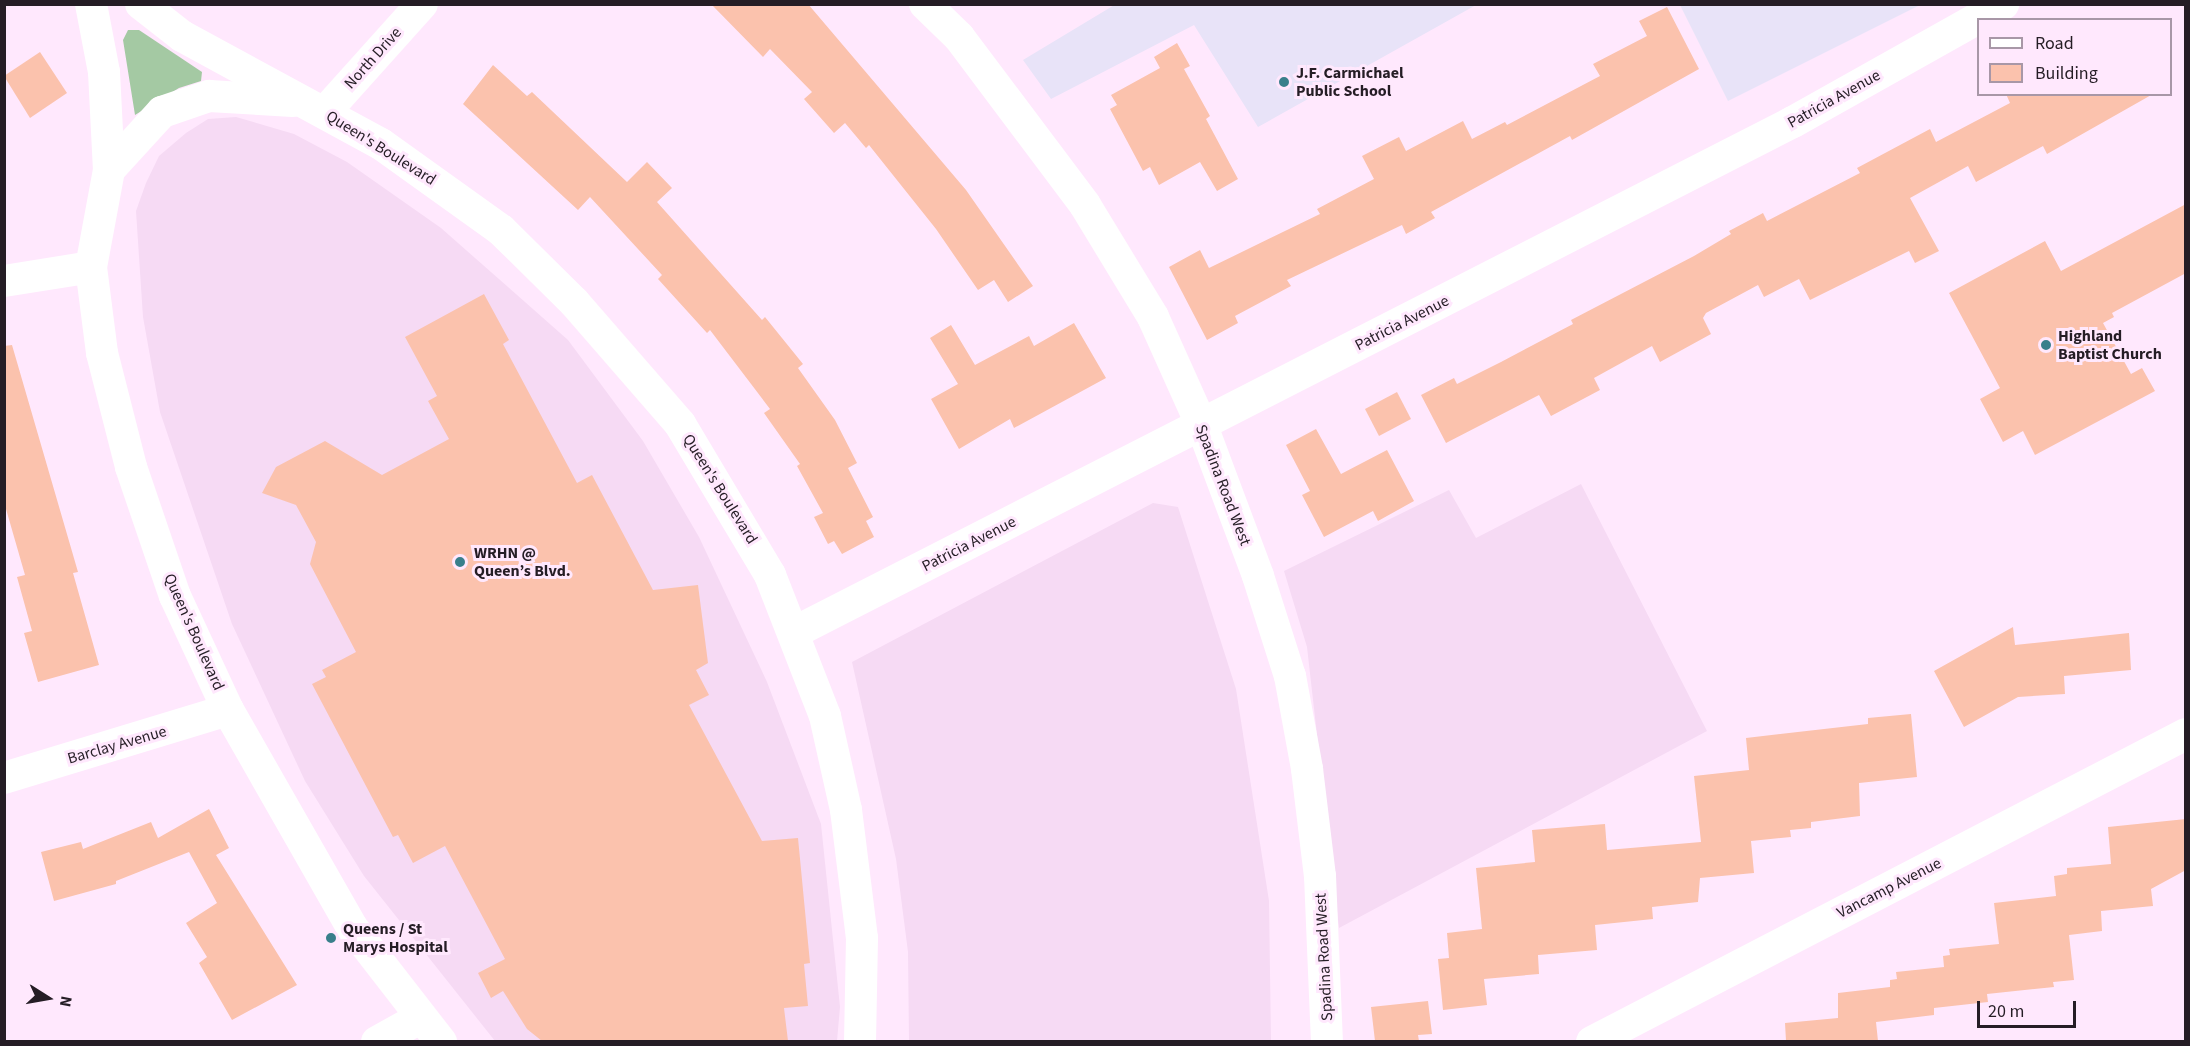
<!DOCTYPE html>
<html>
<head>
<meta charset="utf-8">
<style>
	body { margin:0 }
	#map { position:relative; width:2190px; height:1046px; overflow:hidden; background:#ffe8fd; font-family:"Source Sans 3",sans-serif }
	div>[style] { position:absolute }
	.built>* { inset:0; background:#f6daf4 }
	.education>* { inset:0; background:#e8e3f8 }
	.green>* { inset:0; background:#a4c9a3 }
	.building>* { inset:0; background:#fbc2ad }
	.minor>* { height:32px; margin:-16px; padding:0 16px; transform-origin:16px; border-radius:16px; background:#fff }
	.dots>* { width:16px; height:16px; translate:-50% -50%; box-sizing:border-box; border:3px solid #ffe8fd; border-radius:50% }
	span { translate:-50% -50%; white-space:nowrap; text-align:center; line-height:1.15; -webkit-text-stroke:6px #ffe8fd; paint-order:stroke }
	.street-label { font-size:16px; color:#251d25 }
	.poi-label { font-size:16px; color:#251d25; font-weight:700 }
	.left { translate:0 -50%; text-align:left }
	.frame { position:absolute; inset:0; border:6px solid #251d25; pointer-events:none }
	.legend { position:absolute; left:1977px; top:18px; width:195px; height:78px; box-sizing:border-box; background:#ffe8fd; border:2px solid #a897a7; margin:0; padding:8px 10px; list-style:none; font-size:18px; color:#251d25 }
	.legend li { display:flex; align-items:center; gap:12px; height:30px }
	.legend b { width:30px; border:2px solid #a897a7 }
	.north { position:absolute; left:18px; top:968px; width:60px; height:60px; -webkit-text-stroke:4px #ffe8fd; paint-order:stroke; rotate:101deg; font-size:16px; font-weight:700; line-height:24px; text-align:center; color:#251d25 }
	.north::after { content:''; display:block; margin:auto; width:21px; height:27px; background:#251d25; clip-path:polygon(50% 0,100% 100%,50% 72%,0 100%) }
	.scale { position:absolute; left:1977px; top:1001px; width:99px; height:27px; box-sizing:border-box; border:3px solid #251d25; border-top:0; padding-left:8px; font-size:18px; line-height:21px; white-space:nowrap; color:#251d25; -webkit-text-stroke:4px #ffe8fd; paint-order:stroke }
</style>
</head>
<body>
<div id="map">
	<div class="built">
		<i style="clip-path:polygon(236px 117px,294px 134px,347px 162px,441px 228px,568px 340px,643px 441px,699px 537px,767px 682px,821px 824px,840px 1007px,837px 1041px,495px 1041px,364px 876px,305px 781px,232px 624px,160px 412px,143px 317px,136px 211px,146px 183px,159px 156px,186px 133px,208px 119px)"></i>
		<i style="clip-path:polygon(1581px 484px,1707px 731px,1339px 928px,1307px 647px,1284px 571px,1449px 490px,1476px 538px)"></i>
		<i style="clip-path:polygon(1153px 503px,1178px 507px,1236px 689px,1269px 901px,1271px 1041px,909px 1041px,908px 952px,896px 859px,852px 662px)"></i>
	</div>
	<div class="education">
		<i style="clip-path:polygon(1116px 4px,1476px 4px,1476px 5px,1258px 127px,1194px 25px,1051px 99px,1023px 60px)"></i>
		<i style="clip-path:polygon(1680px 5px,1920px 5px,1728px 101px)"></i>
	</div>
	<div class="green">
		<i style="clip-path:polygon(128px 30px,139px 30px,202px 72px,201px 81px,179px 88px,135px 115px,123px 40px)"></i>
	</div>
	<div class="building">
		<i style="clip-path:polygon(711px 4px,808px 4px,966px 190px,1033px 286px,1008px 302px,994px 280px,978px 290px,936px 229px,869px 145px,866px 148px,845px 123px,834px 133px,804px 99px,812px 92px,770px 49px,763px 57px)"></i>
		<i style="clip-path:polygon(1667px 7px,1699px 69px,1572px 140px,1570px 136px,1431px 212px,1435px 218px,1406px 234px,1402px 225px,1287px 280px,1291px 286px,1235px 316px,1238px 323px,1207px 340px,1169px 267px,1200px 250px,1209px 268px,1320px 214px,1317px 209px,1374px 179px,1362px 156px,1399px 137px,1406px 151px,1463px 121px,1472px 139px,1505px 122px,1507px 125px,1600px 76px,1593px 64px,1647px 36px,1639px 21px)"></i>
		<i style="clip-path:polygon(1177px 43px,1190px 66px,1184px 69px,1210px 116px,1206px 119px,1238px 179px,1217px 191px,1200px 162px,1159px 185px,1150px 167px,1143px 171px,1110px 109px,1117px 105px,1111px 95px,1160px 68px,1154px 57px)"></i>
		<i style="clip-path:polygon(40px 52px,67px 93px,30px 118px,4px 76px)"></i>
		<i style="clip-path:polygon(493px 65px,527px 96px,532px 92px,627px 182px,647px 162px,672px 188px,657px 202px,762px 320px,765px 317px,803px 364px,798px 368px,835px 420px,857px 463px,848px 468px,873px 517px,866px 521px,874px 537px,842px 554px,834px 541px,828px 544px,814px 517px,823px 513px,797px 466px,800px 464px,764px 413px,770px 409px,710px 330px,707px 333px,658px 279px,662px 275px,590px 197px,578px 210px,463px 104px)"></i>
		<i style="clip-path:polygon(2006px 94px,2153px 94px,2047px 154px,2043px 146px,1976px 182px,1968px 166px,1910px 198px,1939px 251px,1915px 263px,1909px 251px,1810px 300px,1799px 279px,1764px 297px,1758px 285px,1706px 313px,1703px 318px,1711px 334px,1660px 362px,1652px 346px,1594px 378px,1600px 390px,1551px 416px,1539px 395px,1446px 443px,1421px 395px,1454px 378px,1457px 384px,1501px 362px,1573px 324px,1571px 320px,1694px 256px,1731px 234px,1729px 231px,1763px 213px,1767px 221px,1860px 173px,1857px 168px,1930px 129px,1936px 142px,2010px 103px)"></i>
		<i style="clip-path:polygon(2186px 204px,2186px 273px,2112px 313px,2114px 317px,2103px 323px,2131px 374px,2142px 368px,2155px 391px,2035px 455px,2023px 431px,2003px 442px,1980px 399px,2000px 388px,1949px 293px,2045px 241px,2061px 271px)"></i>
		<i style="clip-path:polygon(484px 294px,509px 340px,503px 344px,577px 483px,592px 475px,653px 590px,698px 585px,708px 663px,696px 670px,709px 695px,689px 705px,762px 841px,798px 838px,810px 963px,804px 964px,808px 1006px,784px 1008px,788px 1041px,542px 1041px,527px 1029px,503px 991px,491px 998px,478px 973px,505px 959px,445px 846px,413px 863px,398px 835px,393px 837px,312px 684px,326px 677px,322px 670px,356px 652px,310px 564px,316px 542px,296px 505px,262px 493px,276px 467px,325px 441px,382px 475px,449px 439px,428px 401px,437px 396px,405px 337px)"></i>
		<i style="clip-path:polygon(1074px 323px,1106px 378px,1014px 428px,1010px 419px,959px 449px,931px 399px,958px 384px,930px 338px,951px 325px,975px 365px,1029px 336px,1034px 346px)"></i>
		<i style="clip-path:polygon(12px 345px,78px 572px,73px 573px,99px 665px,38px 682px,24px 633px,32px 631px,17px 577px,25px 575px,4px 502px,4px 346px)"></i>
		<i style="clip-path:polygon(1397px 392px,1411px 419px,1379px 436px,1365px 409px)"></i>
		<i style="clip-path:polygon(1316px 429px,1341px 474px,1387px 450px,1414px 501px,1378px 521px,1373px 511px,1324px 537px,1302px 495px,1310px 491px,1286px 445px)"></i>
		<i style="clip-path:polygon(2013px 627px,2015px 645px,2129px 633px,2131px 670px,2064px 676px,2065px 694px,2018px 697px,1964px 727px,1934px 671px)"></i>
		<i style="clip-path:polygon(1911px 714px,1917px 777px,1859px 783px,1860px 816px,1811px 822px,1811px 828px,1790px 830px,1791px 837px,1751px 841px,1754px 873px,1700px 878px,1698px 902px,1652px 907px,1653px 919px,1595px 925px,1597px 950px,1538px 955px,1539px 974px,1484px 979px,1487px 1005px,1443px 1010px,1438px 959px,1449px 958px,1447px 933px,1482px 929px,1476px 868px,1535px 862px,1532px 830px,1605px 824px,1607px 850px,1701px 842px,1694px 776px,1749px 770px,1746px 738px,1868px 724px,1868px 718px)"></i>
		<i style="clip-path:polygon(209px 809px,229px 848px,216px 855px,297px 985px,232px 1020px,199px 963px,207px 957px,186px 923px,217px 903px,189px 852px,116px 881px,116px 884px,54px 901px,41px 852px,81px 842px,83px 849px,151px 822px,158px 838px)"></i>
		<i style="clip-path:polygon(2186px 819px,2186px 870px,2151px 889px,2153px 906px,2101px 911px,2102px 931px,2069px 935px,2074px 980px,2053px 982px,2054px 987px,1987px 994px,1988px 1002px,1934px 1008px,1934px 1015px,1876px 1022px,1878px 1041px,1786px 1041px,1785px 1023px,1838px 1018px,1838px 993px,1890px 987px,1890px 980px,1897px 979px,1896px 972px,1944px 967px,1943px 956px,1950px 955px,1949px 949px,1999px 944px,1994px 903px,2056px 896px,2054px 876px,2067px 874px,2067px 868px,2111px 864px,2108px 827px)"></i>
		<i style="clip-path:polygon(1428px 1001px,1432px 1034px,1418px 1035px,1419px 1041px,1375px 1041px,1371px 1007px)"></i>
	</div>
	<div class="minor">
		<i style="left:91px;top:4px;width:69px;rotate:79.2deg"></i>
		<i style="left:104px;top:72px;width:98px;rotate:87.1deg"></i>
		<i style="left:109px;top:170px;width:99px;rotate:100.5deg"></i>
		<i style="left:91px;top:267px;width:87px;rotate:82.7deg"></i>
		<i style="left:102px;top:353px;width:118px;rotate:75.7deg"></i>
		<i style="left:131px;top:467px;width:136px;rotate:71.2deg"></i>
		<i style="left:175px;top:596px;width:126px;rotate:65.1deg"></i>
		<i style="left:228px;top:710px;width:249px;rotate:60.3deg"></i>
		<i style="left:351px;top:926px;width:147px;rotate:52.2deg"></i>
		<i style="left:141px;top:4px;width:52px;rotate:38deg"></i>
		<i style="left:182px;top:36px;width:226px;rotate:28.5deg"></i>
		<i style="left:381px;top:144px;width:148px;rotate:35.6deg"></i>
		<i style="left:501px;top:230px;width:103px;rotate:44.6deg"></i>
		<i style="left:574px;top:302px;width:162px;rotate:49deg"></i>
		<i style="left:680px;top:424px;width:176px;rotate:59.2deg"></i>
		<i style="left:770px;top:575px;width:151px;rotate:68.7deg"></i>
		<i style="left:825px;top:716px;width:96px;rotate:77.4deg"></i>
		<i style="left:846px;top:810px;width:129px;rotate:82.9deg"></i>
		<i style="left:862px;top:938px;width:104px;rotate:91.1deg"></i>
		<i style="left:925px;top:4px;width:47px;rotate:44.1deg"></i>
		<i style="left:959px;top:37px;width:210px;rotate:53.1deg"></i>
		<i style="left:1085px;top:205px;width:131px;rotate:58.7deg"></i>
		<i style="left:1153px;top:317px;width:120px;rotate:65.8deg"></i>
		<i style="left:1202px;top:426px;width:160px;rotate:69.5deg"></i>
		<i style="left:1258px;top:576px;width:105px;rotate:72.3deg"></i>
		<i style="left:1290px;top:676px;width:95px;rotate:79.6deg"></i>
		<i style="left:1307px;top:769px;width:108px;rotate:83.1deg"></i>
		<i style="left:1320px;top:876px;width:166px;rotate:87.6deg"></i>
		<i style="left:325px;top:112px;width:145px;rotate:-48.1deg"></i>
		<i style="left:109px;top:170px;width:79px;rotate:-47.6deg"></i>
		<i style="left:162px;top:112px;width:50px;rotate:-18.8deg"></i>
		<i style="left:209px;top:96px;width:84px;rotate:3.4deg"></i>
		<i style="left:4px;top:281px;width:88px;rotate:-9.1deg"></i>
		<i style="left:795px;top:632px;width:1121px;rotate:-27.07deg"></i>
		<i style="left:1793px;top:122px;width:241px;rotate:-29.3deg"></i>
		<i style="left:4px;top:778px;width:234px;rotate:-16.9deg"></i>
		<i style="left:377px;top:1042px;width:49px;rotate:-29.2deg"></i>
		<i style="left:1592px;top:1042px;width:669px;rotate:-27.41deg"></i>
	</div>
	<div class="dots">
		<i style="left:1284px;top:82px;background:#397f8b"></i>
		<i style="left:2046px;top:345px;background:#397f8b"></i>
		<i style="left:460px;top:562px;background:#397f8b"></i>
		<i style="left:331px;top:938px;background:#397f8b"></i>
	</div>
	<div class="street-label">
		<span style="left:373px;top:58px;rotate:-48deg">North Drive</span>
		<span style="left:1834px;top:99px;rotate:-29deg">Patricia Avenue</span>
		<span style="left:381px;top:148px;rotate:32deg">Queen's Boulevard</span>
		<span style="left:1402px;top:323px;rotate:-27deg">Patricia Avenue</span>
		<span style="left:1223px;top:485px;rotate:69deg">Spadina Road West</span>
		<span style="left:720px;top:489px;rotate:58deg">Queen's Boulevard</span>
		<span style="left:969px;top:544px;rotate:-27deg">Patricia Avenue</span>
		<span style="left:194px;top:632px;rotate:66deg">Queen's Boulevard</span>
		<span style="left:117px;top:745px;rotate:-16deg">Barclay Avenue</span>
		<span style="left:1889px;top:888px;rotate:-27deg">Vancamp Avenue</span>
		<span style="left:1324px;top:957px;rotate:-93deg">Spadina Road West</span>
	</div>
	<div class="poi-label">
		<span class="left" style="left:1296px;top:82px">J.F. Carmichael<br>Public School</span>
		<span class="left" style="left:2058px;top:345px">Highland<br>Baptist Church</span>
		<span class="left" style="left:474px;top:562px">WRHN @<br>Queen’s Blvd.</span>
		<span class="left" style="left:343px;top:938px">Queens / St<br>Marys Hospital</span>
	</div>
	<div class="frame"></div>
	<ul class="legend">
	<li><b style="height:8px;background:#fff"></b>Road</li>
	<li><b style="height:16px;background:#fbc2ad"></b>Building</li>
	</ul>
	<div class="north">N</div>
	<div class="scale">20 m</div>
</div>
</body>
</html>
